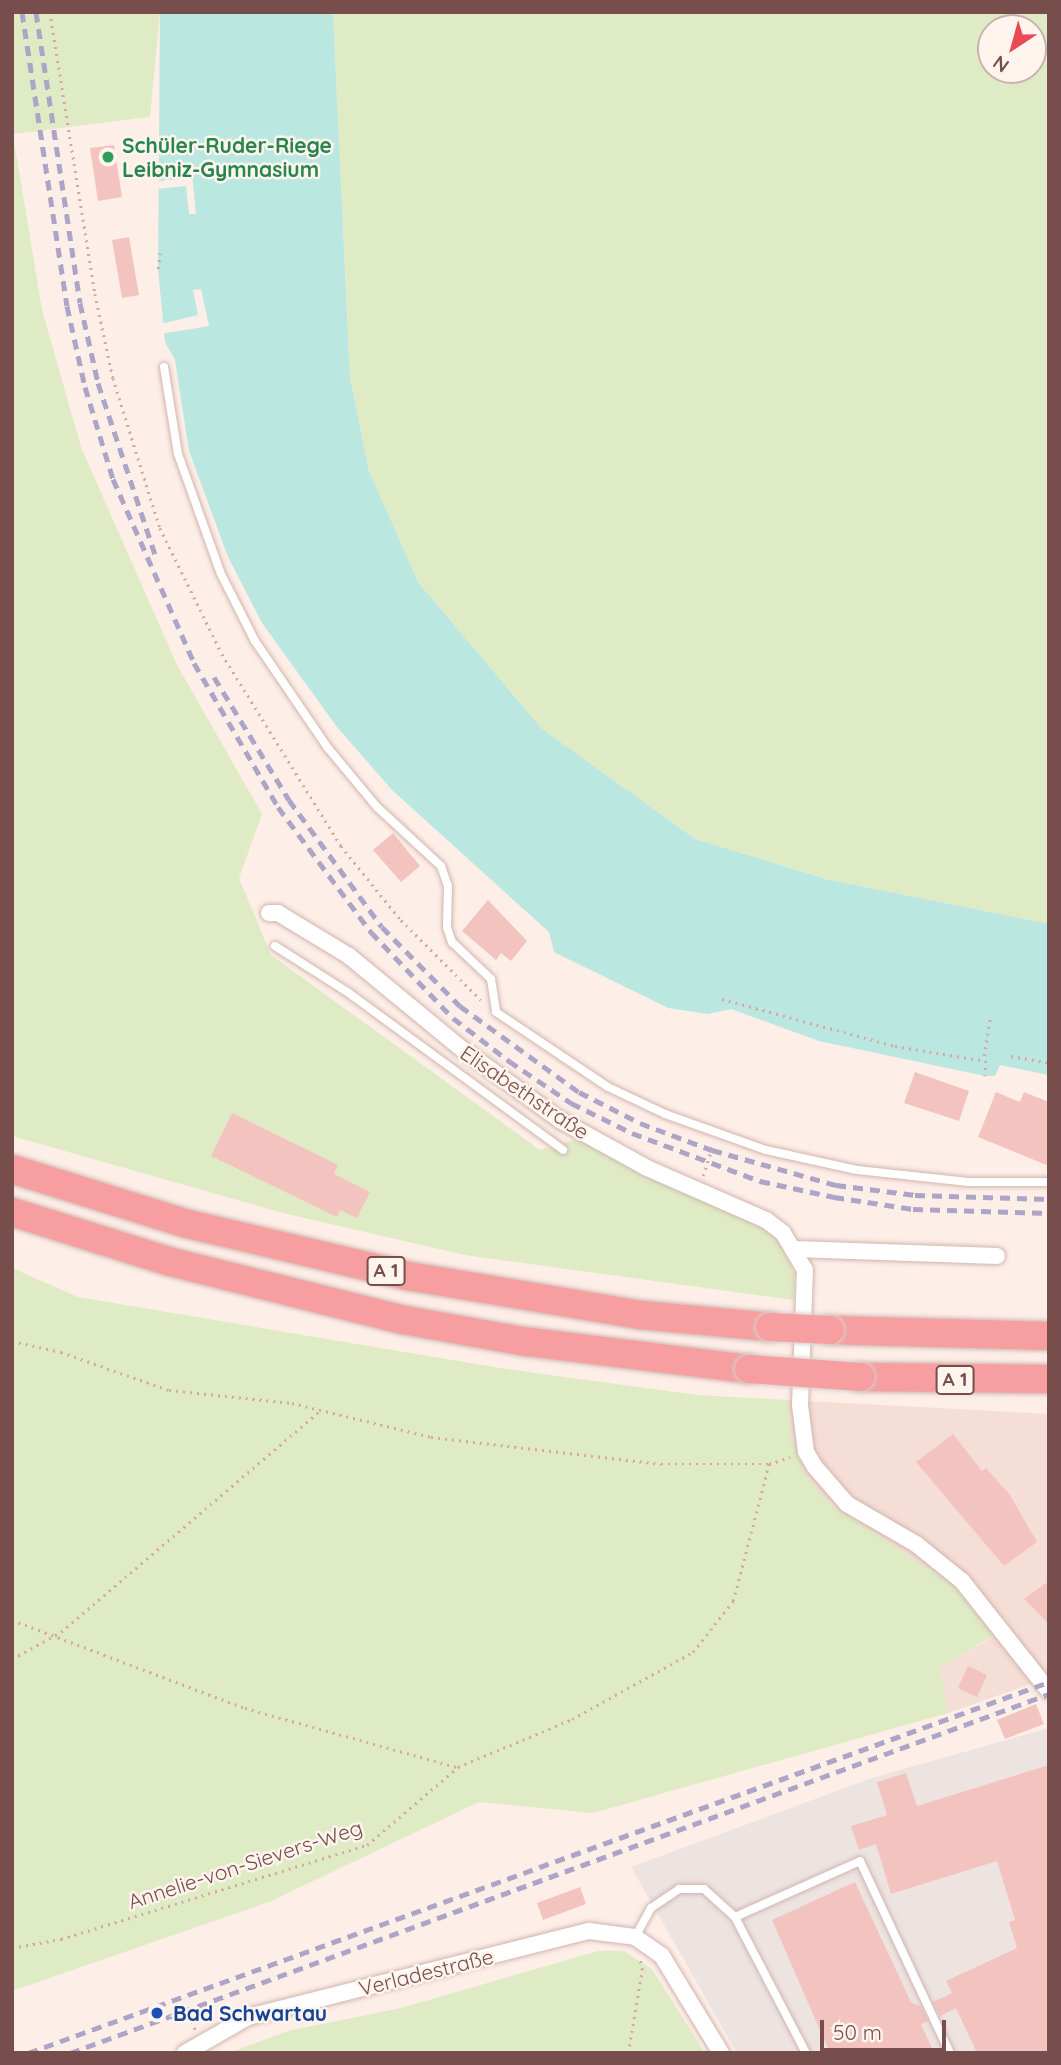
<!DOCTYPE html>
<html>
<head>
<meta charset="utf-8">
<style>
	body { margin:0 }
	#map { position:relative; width:1061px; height:2065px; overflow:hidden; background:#fdeee7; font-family:Quicksand,sans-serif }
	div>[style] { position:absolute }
	.residential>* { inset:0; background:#f5ded6 }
	.industrial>* { inset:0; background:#ede3e1 }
	.green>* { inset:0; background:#dfebc5 }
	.water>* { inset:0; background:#bbe7e1 }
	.pier>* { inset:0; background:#fdeee7 }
	.building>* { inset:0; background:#f3c4bf }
	.path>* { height:2.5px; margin-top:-1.25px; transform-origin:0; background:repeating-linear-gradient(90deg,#d8a7a1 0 2px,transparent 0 7px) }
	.roads { filter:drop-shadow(0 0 2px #d1b5af) drop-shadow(0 0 2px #d1b5af) }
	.lane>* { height:8px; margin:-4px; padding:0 4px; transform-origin:4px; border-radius:4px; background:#fff }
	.street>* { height:16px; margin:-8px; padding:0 8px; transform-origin:8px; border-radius:8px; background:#fff }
	.highway>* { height:28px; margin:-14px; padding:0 14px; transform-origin:14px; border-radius:14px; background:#f79ea0 }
	.rail>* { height:5px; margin-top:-2.5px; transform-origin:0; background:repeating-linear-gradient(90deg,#ada5c7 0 10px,transparent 0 17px) }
	.bridges { filter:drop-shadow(0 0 2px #d9cdcd) drop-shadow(0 0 2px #d9cdcd) }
	.highway-bridge>* { height:28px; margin:-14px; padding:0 14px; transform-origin:14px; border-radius:14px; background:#f79ea0 }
	.dots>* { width:19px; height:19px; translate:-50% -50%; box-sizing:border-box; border:4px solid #fff4ee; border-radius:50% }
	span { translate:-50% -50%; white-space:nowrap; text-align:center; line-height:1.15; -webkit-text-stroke:5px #fff4ee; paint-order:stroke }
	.shield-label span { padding:2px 5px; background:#fff4ee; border:2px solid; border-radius:5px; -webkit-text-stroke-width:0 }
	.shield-label { font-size:19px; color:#774e4b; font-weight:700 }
	.leisure-label { font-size:21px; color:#27864d; font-weight:700 }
	.left { translate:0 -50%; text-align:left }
	.street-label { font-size:21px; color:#774e4b }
	.transit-label { font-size:21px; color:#164399; font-weight:700 }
	.frame { position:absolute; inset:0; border:14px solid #774e4b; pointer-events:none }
	.north { position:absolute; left:977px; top:14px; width:70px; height:70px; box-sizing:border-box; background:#fff4ee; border:2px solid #c9b2ad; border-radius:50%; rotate:216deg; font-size:19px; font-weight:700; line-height:28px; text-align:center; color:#774e4b }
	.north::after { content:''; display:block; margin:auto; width:24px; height:32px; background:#e84b55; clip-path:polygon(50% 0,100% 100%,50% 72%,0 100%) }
	.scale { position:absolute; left:820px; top:2020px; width:126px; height:32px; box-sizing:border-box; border:4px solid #774e4b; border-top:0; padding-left:9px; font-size:21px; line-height:24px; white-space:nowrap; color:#774e4b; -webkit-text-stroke:5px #fff4ee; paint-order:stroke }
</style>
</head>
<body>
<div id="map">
	<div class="residential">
		<i style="clip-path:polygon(787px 1400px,1049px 1414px,1049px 1703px,1034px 1683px,948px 1713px,940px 1669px,996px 1635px,964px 1592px,829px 1503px,804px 1472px,792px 1438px)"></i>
	</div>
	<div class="industrial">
		<i style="clip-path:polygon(1049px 1728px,1049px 2053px,737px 2053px,631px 1867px,872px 1778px)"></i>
	</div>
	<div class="green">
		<i style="clip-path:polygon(12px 12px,160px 12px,150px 117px,13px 134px,42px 310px,81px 447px,177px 665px,262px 814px,239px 878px,271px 955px,540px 1150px,578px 1139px,762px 1225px,781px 1244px,795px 1274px,794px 1300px,465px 1255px,287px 1214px,12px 1136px)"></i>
		<i style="clip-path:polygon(evenodd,333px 12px,1049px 12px,1049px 924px,826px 879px,695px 839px,541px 728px,418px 582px,369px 471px,350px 376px,333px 12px,991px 28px,1033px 28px,1033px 70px,991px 70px,991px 28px)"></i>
		<i style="clip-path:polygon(12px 1268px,78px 1297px,208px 1319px,506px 1369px,697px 1395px,787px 1400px,792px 1438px,804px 1472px,829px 1503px,964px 1592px,996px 1634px,940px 1669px,948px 1713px,593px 1813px,479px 1802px,269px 1902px,12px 1991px)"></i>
		<i style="clip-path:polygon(598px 1951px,624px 1951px,652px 1969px,705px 2053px,229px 2053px,288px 2031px,401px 2008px)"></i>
	</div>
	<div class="water">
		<i style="clip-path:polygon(160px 12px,333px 12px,350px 377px,369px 471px,418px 582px,541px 728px,695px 839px,826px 879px,1049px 924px,1049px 1075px,1000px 1065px,995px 1076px,985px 1076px,819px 1041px,731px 1009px,708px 1014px,668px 1008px,554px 952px,549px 932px,392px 790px,337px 727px,262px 623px,228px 557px,189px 451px,175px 360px,165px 342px,158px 269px)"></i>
	</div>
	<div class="pier">
		<i style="clip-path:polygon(186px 173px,192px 173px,196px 214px,189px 214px,186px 186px,157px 189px,157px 181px,186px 178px)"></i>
		<i style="clip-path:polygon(201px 289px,209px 326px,161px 334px,160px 324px,198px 315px,193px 290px)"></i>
	</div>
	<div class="building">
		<i style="clip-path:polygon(114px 145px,122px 197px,98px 201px,90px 148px)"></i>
		<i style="clip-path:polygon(129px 237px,139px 295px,122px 298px,112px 240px)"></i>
		<i style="clip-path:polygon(393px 833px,420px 866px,401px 882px,373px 850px)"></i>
		<i style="clip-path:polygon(488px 900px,527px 941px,511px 961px,501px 953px,496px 960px,462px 931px)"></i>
		<i style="clip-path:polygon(915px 1072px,969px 1091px,959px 1121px,904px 1103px)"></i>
		<i style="clip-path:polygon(996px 1092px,1020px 1102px,1024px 1092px,1049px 1102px,1049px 1166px,978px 1137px)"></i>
		<i style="clip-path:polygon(232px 1113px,338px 1165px,334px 1174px,370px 1192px,357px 1218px,340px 1210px,337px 1217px,211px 1156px)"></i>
		<i style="clip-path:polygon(953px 1434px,982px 1471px,986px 1468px,1010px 1495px,1037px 1542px,1004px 1566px,916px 1462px)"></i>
		<i style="clip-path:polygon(1049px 1581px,1049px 1624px,1024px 1599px)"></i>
		<i style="clip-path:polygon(968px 1666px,987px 1675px,977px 1697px,958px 1688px)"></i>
		<i style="clip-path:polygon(1036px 1704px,1044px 1724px,1005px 1739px,997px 1720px)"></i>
		<i style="clip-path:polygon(1049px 1765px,1049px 2053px,977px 2053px,956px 2008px,940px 2016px,933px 2002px,952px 1993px,946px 1981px,1017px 1948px,1009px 1922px,1015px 1920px,997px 1861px,891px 1894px,876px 1844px,859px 1850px,851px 1826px,887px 1815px,877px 1782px,906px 1773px,917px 1806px)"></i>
		<i style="clip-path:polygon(855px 1882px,911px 2002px,921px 2007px,928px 2021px,921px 2024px,934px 2053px,830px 2053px,772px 1920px)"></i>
		<i style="clip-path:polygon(580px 1887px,586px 1904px,543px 1920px,537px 1903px)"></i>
	</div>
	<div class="path">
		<i style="left:50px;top:12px;width:286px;rotate:80.9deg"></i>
		<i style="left:95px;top:294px;width:86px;rotate:77.9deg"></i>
		<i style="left:113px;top:378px;width:157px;rotate:72.6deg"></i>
		<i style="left:160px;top:528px;width:140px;rotate:63.8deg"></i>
		<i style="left:222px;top:654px;width:226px;rotate:58.2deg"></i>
		<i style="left:341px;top:846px;width:95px;rotate:51deg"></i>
		<i style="left:401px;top:920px;width:113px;rotate:45deg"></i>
		<i style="left:158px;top:269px;width:16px;rotate:-83deg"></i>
		<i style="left:722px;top:999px;width:179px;rotate:15.2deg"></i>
		<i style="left:895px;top:1046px;width:92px;rotate:9.4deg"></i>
		<i style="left:986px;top:1061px;width:15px;rotate:94deg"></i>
		<i style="left:984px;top:1056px;width:39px;rotate:-81deg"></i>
		<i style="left:1011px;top:1056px;width:39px;rotate:10deg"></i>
		<i style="left:703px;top:1176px;width:35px;rotate:-72deg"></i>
		<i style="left:12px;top:1341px;width:50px;rotate:12.7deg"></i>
		<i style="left:61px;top:1352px;width:114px;rotate:19.4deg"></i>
		<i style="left:169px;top:1390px;width:124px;rotate:6deg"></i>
		<i style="left:292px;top:1403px;width:143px;rotate:13.7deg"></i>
		<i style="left:431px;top:1437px;width:232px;rotate:6.7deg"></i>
		<i style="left:661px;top:1464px;width:108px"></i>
		<i style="left:769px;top:1464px;width:22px;rotate:-18deg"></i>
		<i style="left:12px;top:1620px;width:249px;rotate:20.7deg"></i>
		<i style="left:245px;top:1708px;width:220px;rotate:15.6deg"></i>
		<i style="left:12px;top:1659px;width:56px;rotate:-28.9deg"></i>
		<i style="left:61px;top:1632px;width:343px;rotate:-40.5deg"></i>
		<i style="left:12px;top:1948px;width:50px;rotate:-10.4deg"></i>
		<i style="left:61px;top:1939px;width:320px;rotate:-17.1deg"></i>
		<i style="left:367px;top:1845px;width:120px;rotate:-40.6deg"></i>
		<i style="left:458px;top:1767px;width:124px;rotate:-22.8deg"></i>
		<i style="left:572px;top:1719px;width:138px;rotate:-29deg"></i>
		<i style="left:693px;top:1652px;width:65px;rotate:-51.9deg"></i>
		<i style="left:733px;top:1601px;width:142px;rotate:-75.3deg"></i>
		<i style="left:192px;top:2021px;width:9px;rotate:69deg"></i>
		<i style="left:628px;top:2053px;width:84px;rotate:-80.4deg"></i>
		<i style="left:642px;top:1970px;width:10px;rotate:-101deg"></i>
	</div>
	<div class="roads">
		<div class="lane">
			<i style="left:164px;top:367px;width:88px;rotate:80.9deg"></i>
			<i style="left:178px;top:454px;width:127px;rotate:70.3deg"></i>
			<i style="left:221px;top:574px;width:75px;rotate:63.1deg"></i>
			<i style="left:255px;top:641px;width:130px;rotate:55.7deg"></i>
			<i style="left:328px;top:748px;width:77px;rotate:50.3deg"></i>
			<i style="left:377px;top:807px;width:87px;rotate:42.7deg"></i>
			<i style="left:441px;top:866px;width:21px;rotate:71deg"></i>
			<i style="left:448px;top:886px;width:41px;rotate:91.4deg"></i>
			<i style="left:447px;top:927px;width:16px;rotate:72deg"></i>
			<i style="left:452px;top:942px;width:54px;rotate:43.5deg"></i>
			<i style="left:491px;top:979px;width:33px;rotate:81deg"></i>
			<i style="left:496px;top:1012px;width:135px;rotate:33.8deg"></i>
			<i style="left:608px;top:1087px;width:63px;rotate:25.3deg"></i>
			<i style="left:665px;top:1114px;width:107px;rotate:19.6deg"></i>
			<i style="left:766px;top:1150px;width:93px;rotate:12.4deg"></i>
			<i style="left:857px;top:1170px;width:112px;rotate:6.2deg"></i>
			<i style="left:968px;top:1182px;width:81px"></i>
			<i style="left:275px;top:946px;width:84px;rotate:32.4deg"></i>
			<i style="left:346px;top:991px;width:269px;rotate:36.2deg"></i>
			<i style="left:635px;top:1937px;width:33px;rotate:-61deg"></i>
			<i style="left:651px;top:1908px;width:34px;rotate:-34deg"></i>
			<i style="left:679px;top:1889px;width:25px"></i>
			<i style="left:704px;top:1889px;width:42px;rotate:42.1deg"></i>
			<i style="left:806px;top:2053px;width:153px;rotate:-117.6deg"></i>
			<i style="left:735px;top:1917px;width:137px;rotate:-24.1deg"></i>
			<i style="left:860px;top:1861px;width:212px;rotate:64.9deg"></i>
		</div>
		<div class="street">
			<i style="left:269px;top:913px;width:9px"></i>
			<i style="left:278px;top:913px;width:83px;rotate:31.2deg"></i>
			<i style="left:349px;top:956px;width:146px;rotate:39.5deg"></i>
			<i style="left:462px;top:1049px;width:121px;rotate:35.9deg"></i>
			<i style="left:560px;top:1120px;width:99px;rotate:28.9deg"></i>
			<i style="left:647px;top:1168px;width:130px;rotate:23.6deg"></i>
			<i style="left:766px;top:1220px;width:21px;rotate:37deg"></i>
			<i style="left:783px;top:1233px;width:43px;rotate:59.3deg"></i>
			<i style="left:805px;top:1270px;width:135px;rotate:92.1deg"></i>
			<i style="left:800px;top:1405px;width:47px;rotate:82.7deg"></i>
			<i style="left:806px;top:1452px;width:17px;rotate:59deg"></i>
			<i style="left:815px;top:1467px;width:49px;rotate:49.1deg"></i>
			<i style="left:847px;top:1504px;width:80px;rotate:30.1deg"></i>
			<i style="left:916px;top:1544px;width:59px;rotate:38.8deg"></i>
			<i style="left:962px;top:1581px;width:140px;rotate:51.7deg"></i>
			<i style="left:795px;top:1249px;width:202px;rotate:2deg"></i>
			<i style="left:185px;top:2053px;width:73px;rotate:-29.7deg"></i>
			<i style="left:248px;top:2017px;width:352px;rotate:-14.2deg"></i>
			<i style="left:589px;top:1931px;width:46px;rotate:7.4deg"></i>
			<i style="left:635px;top:1937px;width:33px;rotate:35deg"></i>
			<i style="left:662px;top:1956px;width:114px;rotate:58.7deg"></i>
		</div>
		<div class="highway">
			<i style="left:12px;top:1169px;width:180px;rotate:17.4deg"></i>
			<i style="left:184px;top:1223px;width:230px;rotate:13.3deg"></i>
			<i style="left:408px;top:1276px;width:236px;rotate:9.5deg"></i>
			<i style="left:641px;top:1315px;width:130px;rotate:5.3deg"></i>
			<i style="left:12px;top:1212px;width:167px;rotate:17.5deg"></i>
			<i style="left:171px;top:1262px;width:240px;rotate:14deg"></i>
			<i style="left:404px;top:1320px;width:119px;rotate:10.2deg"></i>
			<i style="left:521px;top:1341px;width:230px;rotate:7deg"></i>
			<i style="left:830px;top:1330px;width:219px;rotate:1.6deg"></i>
			<i style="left:861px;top:1377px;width:188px;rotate:0.6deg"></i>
		</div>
	</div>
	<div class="rail">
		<i style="left:22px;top:12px;width:297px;rotate:81.3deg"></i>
		<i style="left:67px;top:306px;width:83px;rotate:77.5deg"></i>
		<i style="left:85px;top:387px;width:96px;rotate:73.1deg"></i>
		<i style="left:113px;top:479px;width:201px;rotate:66.2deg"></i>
		<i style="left:194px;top:663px;width:167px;rotate:59.7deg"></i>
		<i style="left:278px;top:807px;width:156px;rotate:53.4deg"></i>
		<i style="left:371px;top:932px;width:119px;rotate:46.4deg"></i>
		<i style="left:453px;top:1018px;width:71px;rotate:37.5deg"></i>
		<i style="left:509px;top:1061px;width:75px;rotate:34.1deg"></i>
		<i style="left:571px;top:1103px;width:68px;rotate:26.2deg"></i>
		<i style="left:632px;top:1133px;width:137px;rotate:20.6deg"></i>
		<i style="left:760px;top:1181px;width:76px;rotate:12.2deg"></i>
		<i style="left:834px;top:1197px;width:80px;rotate:8.6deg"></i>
		<i style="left:913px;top:1209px;width:136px;rotate:1.7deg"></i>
		<i style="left:36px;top:12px;width:294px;rotate:81.4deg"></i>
		<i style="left:80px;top:303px;width:82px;rotate:77.3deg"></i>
		<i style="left:98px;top:383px;width:183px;rotate:71.6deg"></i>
		<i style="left:214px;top:677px;width:144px;rotate:58.6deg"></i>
		<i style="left:289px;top:800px;width:157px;rotate:53.8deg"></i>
		<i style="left:382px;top:927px;width:111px;rotate:45.4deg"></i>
		<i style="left:460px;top:1006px;width:147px;rotate:35.9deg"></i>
		<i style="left:579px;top:1092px;width:68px;rotate:26.9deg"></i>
		<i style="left:640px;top:1123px;width:77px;rotate:20.6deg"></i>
		<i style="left:712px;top:1150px;width:129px;rotate:15.8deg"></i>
		<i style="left:836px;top:1185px;width:80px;rotate:7.2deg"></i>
		<i style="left:915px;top:1195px;width:134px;rotate:1.7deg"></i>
		<i style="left:28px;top:2053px;width:1086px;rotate:-19.97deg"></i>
		<i style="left:70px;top:2053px;width:1043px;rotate:-20.14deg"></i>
	</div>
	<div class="bridges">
		<div class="highway-bridge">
			<i style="left:770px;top:1327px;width:60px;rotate:2.9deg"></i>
			<i style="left:749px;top:1369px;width:112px;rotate:4.1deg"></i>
		</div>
	</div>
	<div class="dots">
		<i style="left:108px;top:157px;background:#2e9e5b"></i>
		<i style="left:157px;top:2013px;background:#1a4fb4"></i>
	</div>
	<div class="shield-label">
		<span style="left:386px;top:1271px">A 1</span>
		<span style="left:955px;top:1380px">A 1</span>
	</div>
	<div class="leisure-label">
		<span class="left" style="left:122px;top:157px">Schüler-Ruder-Riege<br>Leibniz-Gymnasium</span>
	</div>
	<div class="street-label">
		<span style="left:525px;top:1092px;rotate:34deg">Elisabethstraße</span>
		<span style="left:245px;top:1864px;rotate:-18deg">Annelie-von-Sievers-Weg</span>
		<span style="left:426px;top:1972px;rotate:-14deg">Verladestraße</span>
	</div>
	<div class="transit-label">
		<span class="left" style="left:173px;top:2013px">Bad Schwartau</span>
	</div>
	<div class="frame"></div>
	<div class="north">N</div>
	<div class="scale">50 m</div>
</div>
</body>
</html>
